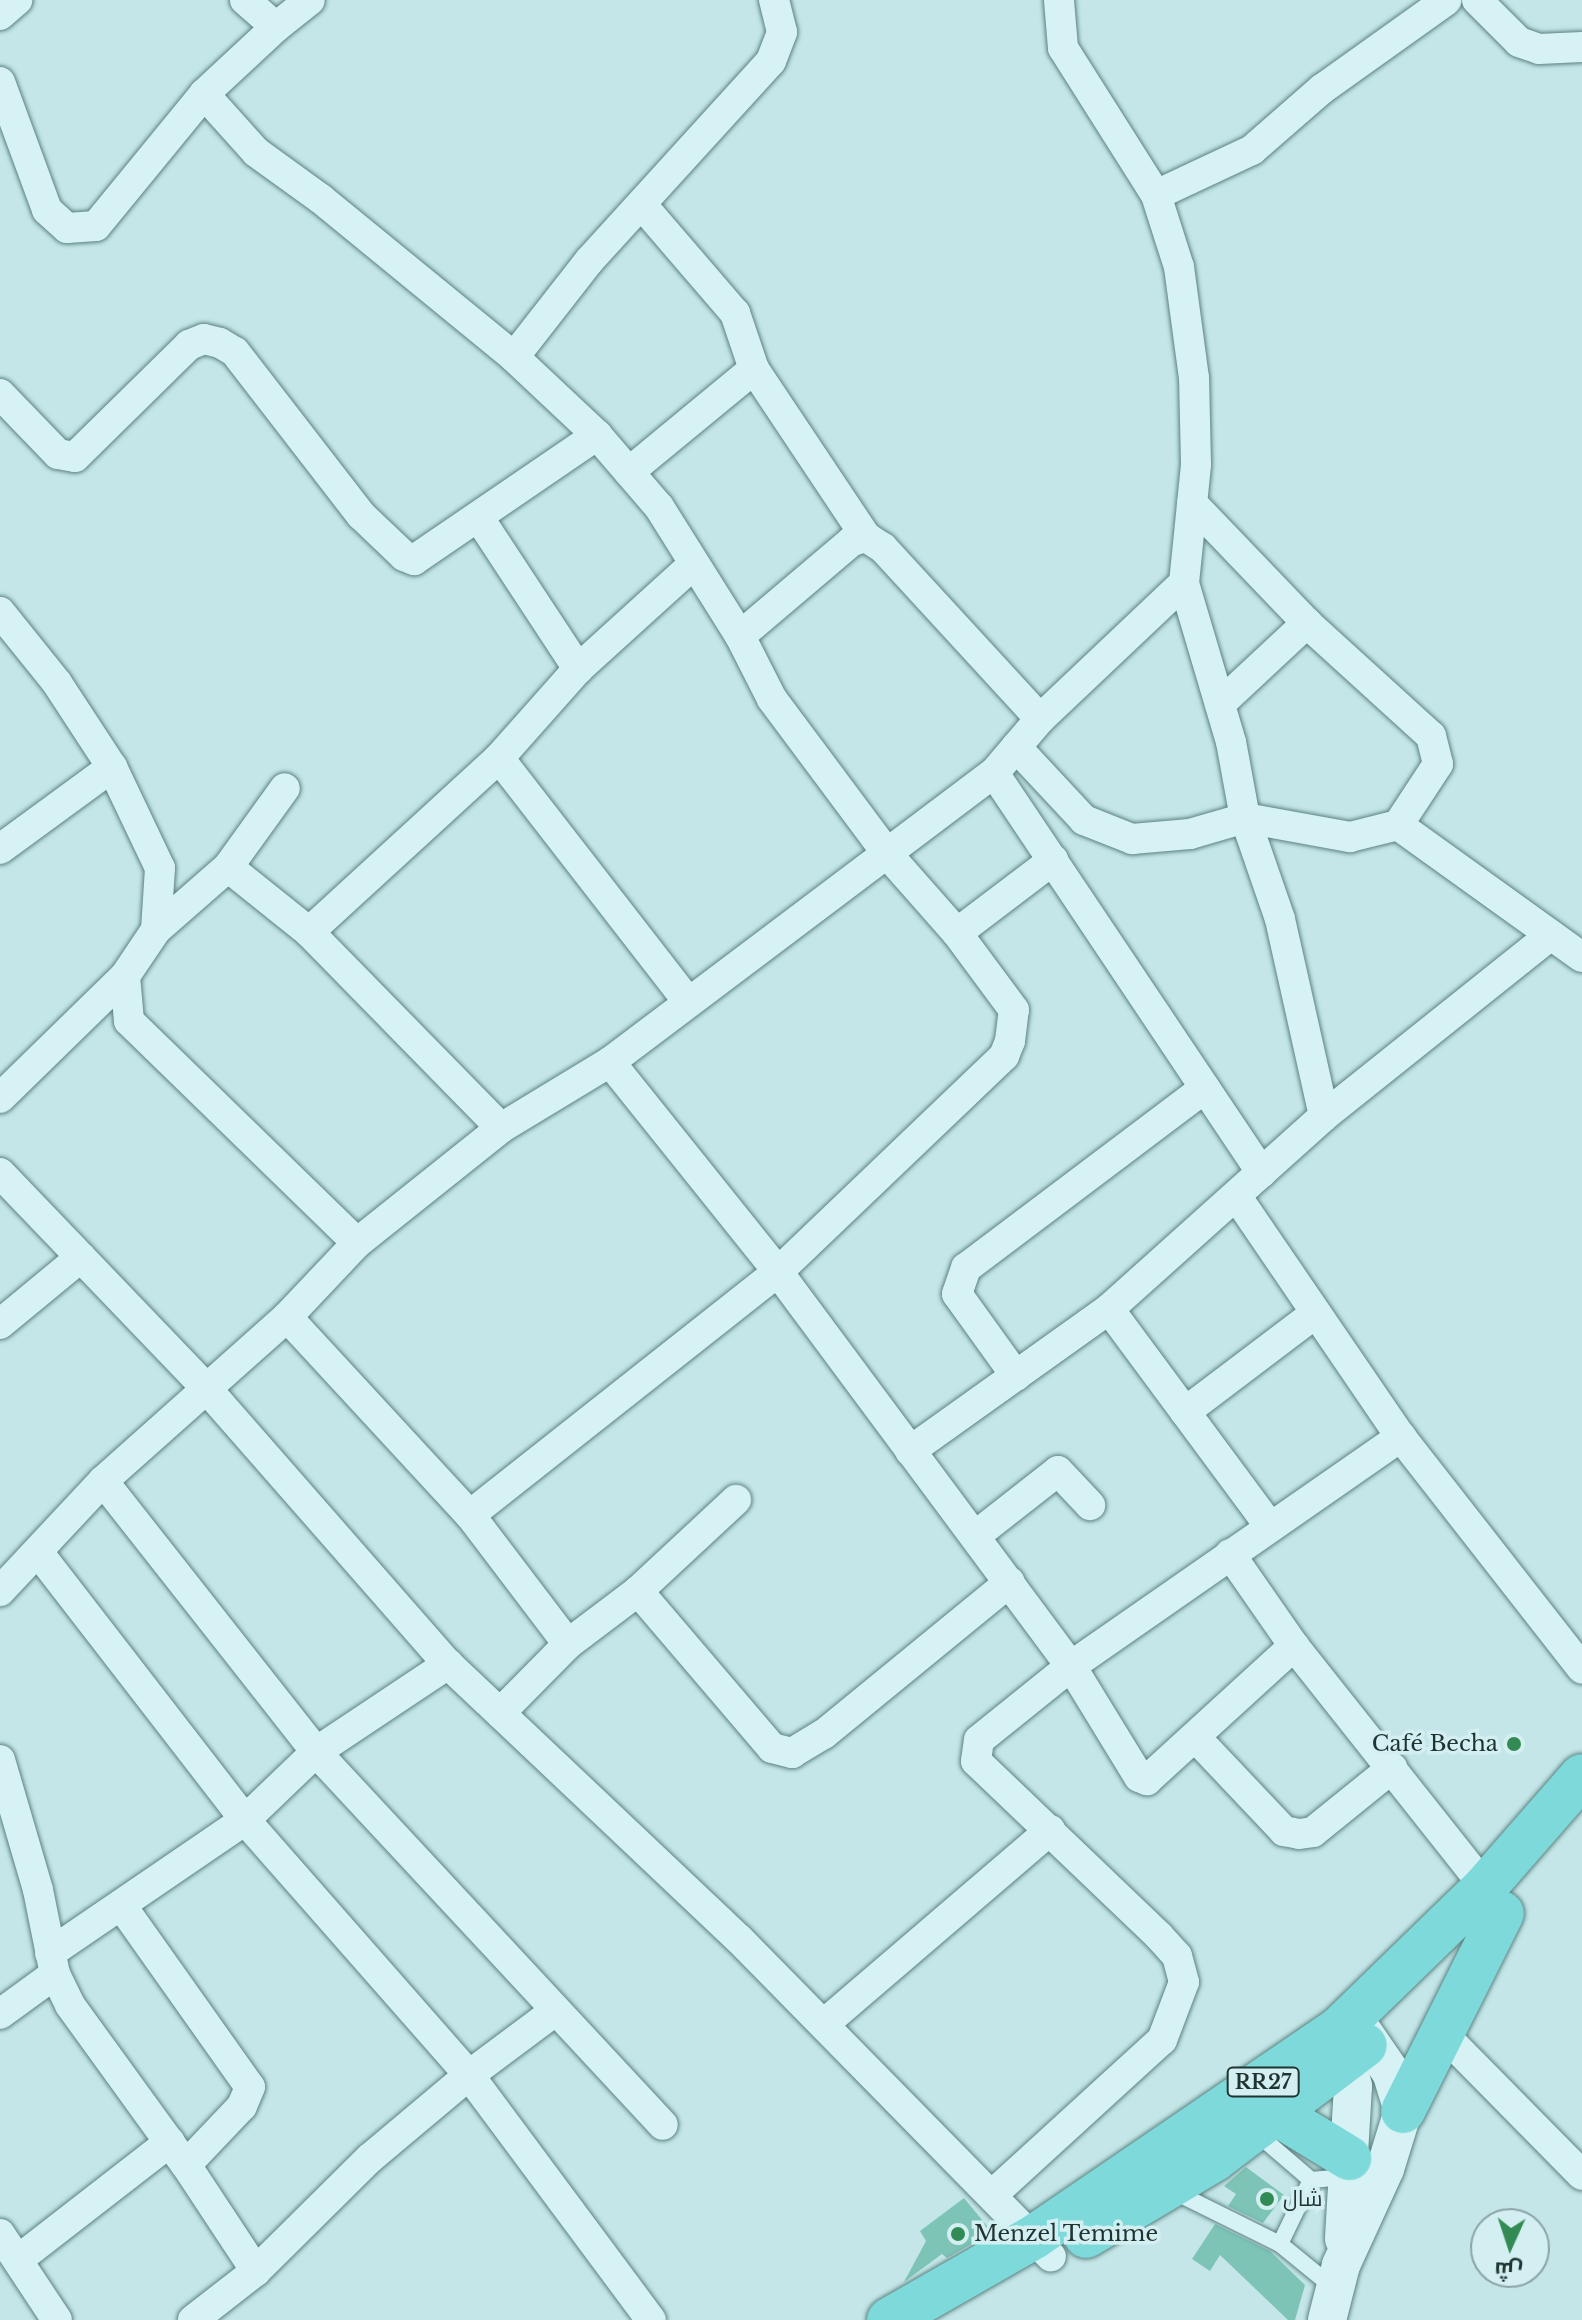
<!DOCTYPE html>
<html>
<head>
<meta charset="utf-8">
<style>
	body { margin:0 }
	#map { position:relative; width:1582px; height:2320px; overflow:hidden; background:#c4e6e9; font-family:"Libre Baskerville",Cairo,serif }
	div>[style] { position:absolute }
	.building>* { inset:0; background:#7dc4b6 }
	.roads { filter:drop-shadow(0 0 2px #5c827f) drop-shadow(0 0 2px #5c827f) }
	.service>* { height:16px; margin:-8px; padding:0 8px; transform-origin:8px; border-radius:8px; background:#d6f2f5 }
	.minor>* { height:30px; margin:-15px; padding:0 15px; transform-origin:15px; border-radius:15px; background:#d6f2f5 }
	.tertiary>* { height:38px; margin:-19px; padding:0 19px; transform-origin:19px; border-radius:19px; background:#d6f2f5 }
	.trunk>* { height:44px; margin:-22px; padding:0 22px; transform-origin:22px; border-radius:22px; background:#7edada }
	.dots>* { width:22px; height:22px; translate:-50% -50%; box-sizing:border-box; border:4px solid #d3eff2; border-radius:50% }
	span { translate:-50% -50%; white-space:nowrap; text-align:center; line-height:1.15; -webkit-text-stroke:7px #d3eff2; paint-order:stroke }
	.shield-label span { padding:2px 6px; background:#d3eff2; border:2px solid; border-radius:6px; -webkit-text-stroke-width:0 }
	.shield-label { font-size:20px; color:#1f3431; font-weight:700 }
	.poi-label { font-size:22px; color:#1f3431 }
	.right { translate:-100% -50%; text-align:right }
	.left { translate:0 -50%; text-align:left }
	.north { position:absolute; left:1470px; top:2208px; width:80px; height:80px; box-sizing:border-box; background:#d3eff2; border:2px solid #8ba4a5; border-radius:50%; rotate:183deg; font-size:22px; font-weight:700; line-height:32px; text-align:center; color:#1f3431 }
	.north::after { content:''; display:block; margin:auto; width:28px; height:36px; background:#328b54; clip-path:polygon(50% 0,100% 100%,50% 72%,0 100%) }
</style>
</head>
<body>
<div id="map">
	<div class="building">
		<i style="clip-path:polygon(1246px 2167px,1284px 2195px,1263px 2223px,1228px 2206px,1236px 2194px,1224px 2186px)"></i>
		<i style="clip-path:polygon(964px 2198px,992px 2232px,947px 2258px,942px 2254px,904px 2282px,926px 2241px,920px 2231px)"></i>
		<i style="clip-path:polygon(1215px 2224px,1270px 2251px,1305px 2285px,1295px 2320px,1288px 2320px,1220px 2255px,1210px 2271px,1192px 2259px)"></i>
	</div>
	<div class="roads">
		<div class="service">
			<i style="left:1254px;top:2131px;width:75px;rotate:40.7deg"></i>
			<i style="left:1311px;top:2180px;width:37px;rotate:-5deg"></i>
			<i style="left:1173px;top:2191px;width:119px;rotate:26.4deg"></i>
			<i style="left:1280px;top:2244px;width:70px;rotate:39.2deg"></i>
			<i style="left:1280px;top:2244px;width:71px;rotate:-64.2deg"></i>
		</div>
		<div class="minor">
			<i style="left:245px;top:0;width:41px;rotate:41.1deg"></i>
			<i style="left:276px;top:27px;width:98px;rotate:137.1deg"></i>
			<i style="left:204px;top:94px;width:78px;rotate:48.1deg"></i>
			<i style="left:256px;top:152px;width:80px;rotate:35.9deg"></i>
			<i style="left:321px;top:199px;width:249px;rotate:39.3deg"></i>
			<i style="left:1477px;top:0;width:59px;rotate:45deg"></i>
			<i style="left:1519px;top:42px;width:21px;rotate:19deg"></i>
			<i style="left:1539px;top:49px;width:43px;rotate:-2.7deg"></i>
			<i style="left:0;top:15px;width:23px;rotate:-41deg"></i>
			<i style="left:276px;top:27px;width:43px;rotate:-38.5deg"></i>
			<i style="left:0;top:82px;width:136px;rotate:69.8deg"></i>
			<i style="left:47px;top:210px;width:27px;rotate:42deg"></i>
			<i style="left:67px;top:228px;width:29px;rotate:-4deg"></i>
			<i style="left:96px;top:226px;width:171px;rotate:-50.7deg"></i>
			<i style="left:1156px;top:195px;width:106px;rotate:-25.1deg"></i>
			<i style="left:1252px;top:150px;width:93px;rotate:-41.1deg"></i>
			<i style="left:1322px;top:89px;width:153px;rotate:-35.5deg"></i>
			<i style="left:642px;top:205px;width:143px;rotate:49.3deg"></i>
			<i style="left:735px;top:313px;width:59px;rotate:71.3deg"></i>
			<i style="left:754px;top:369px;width:202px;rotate:56.3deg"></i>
			<i style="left:0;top:394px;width:83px;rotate:46deg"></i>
			<i style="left:58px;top:454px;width:17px;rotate:10deg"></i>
			<i style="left:75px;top:457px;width:160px;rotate:-44.5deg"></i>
			<i style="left:189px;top:345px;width:16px;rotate:-22deg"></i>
			<i style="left:204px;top:339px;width:16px;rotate:14deg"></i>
			<i style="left:220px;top:343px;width:17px;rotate:31deg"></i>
			<i style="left:235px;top:352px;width:206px;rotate:52.3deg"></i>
			<i style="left:361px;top:515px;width:59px;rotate:43.6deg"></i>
			<i style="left:404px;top:556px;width:11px;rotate:22deg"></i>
			<i style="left:414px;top:560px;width:222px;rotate:-34.3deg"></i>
			<i style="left:629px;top:472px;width:162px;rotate:-39.5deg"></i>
			<i style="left:479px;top:518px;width:181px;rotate:56.7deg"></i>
			<i style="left:0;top:612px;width:91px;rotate:51.2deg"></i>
			<i style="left:57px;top:683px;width:100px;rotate:56.8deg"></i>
			<i style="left:112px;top:767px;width:112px;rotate:64.6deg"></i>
			<i style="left:160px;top:868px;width:62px;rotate:93.7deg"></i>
			<i style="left:156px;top:930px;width:55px;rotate:124deg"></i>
			<i style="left:125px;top:976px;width:45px;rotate:84.9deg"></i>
			<i style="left:129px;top:1021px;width:318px;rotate:44.2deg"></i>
			<i style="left:357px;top:1243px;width:102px;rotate:133.4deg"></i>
			<i style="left:287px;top:1317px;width:246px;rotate:138.3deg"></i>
			<i style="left:103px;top:1481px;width:151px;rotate:133.1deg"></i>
			<i style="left:740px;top:636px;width:147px;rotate:-40.3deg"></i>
			<i style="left:852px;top:541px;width:15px;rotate:-16deg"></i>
			<i style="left:866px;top:537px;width:20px;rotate:33deg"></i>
			<i style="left:883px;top:548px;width:232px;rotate:47.4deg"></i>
			<i style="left:1220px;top:704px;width:119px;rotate:-43deg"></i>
			<i style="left:1016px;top:747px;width:100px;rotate:47deg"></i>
			<i style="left:1084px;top:820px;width:52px;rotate:21.6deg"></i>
			<i style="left:1132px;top:839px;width:58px;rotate:-4.9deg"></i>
			<i style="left:1190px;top:834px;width:57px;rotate:-16.2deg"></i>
			<i style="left:1245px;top:818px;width:107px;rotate:10.3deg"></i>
			<i style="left:1350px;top:837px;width:49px;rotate:-14deg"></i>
			<i style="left:1398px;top:825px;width:73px;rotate:-56.7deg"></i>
			<i style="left:1438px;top:764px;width:29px;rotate:-104deg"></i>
			<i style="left:1431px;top:736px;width:168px;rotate:-137.7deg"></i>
			<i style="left:1307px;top:623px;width:166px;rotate:-133.8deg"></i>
			<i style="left:499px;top:758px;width:306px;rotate:52.2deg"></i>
			<i style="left:994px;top:773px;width:481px;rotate:56.2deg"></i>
			<i style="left:1398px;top:825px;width:226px;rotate:35.7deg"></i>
			<i style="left:0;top:849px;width:139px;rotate:-36.2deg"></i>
			<i style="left:228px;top:867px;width:104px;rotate:38.7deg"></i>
			<i style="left:309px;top:932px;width:274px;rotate:45.6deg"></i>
			<i style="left:156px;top:930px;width:96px;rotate:-41.2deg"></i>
			<i style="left:228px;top:867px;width:97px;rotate:-54.2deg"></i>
			<i style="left:309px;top:932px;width:258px;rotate:-42.5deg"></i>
			<i style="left:499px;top:758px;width:119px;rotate:-48.4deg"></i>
			<i style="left:578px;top:669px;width:156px;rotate:-42.2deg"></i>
			<i style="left:957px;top:933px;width:121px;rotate:-37.2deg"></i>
			<i style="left:610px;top:1062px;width:269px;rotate:51.3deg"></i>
			<i style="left:778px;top:1272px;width:491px;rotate:53.4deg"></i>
			<i style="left:1071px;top:1666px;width:402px;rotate:-34.8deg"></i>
			<i style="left:0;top:1098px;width:175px;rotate:-44.3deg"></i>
			<i style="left:1324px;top:1116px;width:290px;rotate:-38.6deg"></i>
			<i style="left:0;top:1173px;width:298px;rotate:46.2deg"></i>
			<i style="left:206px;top:1388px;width:367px;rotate:48.8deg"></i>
			<i style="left:448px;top:1664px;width:400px;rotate:43.4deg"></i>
			<i style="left:739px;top:1939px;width:445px;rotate:45.5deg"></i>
			<i style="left:1237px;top:1197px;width:291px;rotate:55.7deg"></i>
			<i style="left:1401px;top:1437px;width:294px;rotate:52deg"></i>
			<i style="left:357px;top:1243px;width:184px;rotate:-38.6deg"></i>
			<i style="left:501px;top:1128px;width:127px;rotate:-31.2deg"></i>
			<i style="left:610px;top:1062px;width:481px;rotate:-37deg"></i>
			<i style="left:994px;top:773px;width:71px;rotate:-49.6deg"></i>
			<i style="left:1040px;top:719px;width:198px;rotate:-43.4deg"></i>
			<i style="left:1109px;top:1309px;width:267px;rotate:53.5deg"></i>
			<i style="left:287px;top:1317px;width:270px;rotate:47.3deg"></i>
			<i style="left:470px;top:1515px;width:162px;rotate:52.8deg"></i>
			<i style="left:0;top:1324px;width:105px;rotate:-39.6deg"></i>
			<i style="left:1016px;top:1376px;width:101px;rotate:-125.7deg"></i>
			<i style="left:957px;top:1294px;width:28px;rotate:-71deg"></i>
			<i style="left:966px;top:1268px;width:299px;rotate:-37deg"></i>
			<i style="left:1185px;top:1412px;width:164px;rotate:-37.1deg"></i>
			<i style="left:910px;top:1451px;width:244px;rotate:-35.5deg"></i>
			<i style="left:1109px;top:1309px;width:289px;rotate:-41.9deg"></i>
			<i style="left:1324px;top:1116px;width:202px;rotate:-102.6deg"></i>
			<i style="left:1280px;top:919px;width:107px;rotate:-109.1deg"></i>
			<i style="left:1245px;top:818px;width:77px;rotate:-100.4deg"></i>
			<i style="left:1231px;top:742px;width:166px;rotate:-106.5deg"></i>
			<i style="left:1184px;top:583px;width:120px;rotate:-84.2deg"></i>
			<i style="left:1196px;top:464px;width:86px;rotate:-91.3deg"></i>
			<i style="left:1194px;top:378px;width:112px;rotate:-97.7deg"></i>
			<i style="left:1179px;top:267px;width:76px;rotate:-107.7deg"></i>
			<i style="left:1156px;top:195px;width:174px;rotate:-122.3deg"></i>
			<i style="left:1063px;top:48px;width:48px;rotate:-94.8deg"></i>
			<i style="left:103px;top:1481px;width:345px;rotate:51.8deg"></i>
			<i style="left:316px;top:1752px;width:509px;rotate:47.07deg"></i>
			<i style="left:470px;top:1515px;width:392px;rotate:-38.3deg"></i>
			<i style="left:778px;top:1272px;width:313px;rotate:-43.7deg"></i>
			<i style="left:1004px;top:1056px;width:16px;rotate:-68deg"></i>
			<i style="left:1010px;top:1041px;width:31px;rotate:-83deg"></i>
			<i style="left:1014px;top:1010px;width:96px;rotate:-126.5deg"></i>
			<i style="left:957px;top:933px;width:103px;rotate:-131.4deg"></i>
			<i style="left:889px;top:856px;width:196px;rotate:-126.7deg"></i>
			<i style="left:772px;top:699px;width:71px;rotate:-116.9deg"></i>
			<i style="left:740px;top:636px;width:152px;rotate:-122.1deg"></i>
			<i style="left:659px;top:507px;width:95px;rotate:-130.7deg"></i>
			<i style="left:597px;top:435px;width:114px;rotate:-136.8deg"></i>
			<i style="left:514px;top:357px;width:122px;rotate:-52deg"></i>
			<i style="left:589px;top:261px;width:270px;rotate:-47.7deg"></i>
			<i style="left:771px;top:61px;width:31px;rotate:-69deg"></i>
			<i style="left:782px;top:32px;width:33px;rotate:-104deg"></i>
			<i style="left:975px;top:1536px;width:105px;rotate:-38.1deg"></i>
			<i style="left:1058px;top:1471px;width:47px;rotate:46.7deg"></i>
			<i style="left:38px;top:1552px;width:339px;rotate:52.3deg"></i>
			<i style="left:245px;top:1820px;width:339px;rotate:48.7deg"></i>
			<i style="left:469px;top:2075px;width:129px;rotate:140deg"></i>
			<i style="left:370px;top:2158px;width:161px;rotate:135.3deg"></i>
			<i style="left:1230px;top:1554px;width:112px;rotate:55.2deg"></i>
			<i style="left:1294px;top:1646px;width:308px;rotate:51.6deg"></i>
			<i style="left:638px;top:1591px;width:206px;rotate:49.5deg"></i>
			<i style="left:772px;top:1748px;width:21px;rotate:14deg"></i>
			<i style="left:792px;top:1753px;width:37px;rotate:-31deg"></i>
			<i style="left:824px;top:1734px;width:240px;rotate:-39.3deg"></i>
			<i style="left:500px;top:1713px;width:97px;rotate:-45.4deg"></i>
			<i style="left:568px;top:1644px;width:88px;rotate:-37.1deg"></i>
			<i style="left:638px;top:1591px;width:134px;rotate:-42.9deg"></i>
			<i style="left:1197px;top:1739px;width:127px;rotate:46.6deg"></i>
			<i style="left:1284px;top:1831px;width:15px;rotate:11deg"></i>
			<i style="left:1299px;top:1834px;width:14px;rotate:-8deg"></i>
			<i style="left:1313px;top:1832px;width:102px;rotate:-39deg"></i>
			<i style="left:0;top:1760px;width:135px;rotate:73.7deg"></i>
			<i style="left:38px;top:1890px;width:86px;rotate:78.6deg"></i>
			<i style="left:55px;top:1974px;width:34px;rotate:64deg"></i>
			<i style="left:70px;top:2005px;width:198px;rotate:54.1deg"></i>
			<i style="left:186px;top:2165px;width:127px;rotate:56.6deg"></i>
			<i style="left:256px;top:2271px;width:80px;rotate:142.1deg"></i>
			<i style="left:121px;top:1905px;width:223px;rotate:54.7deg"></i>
			<i style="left:250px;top:2087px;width:21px;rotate:113deg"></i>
			<i style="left:242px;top:2106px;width:81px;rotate:133.5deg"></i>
			<i style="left:50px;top:1953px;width:236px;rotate:-34.3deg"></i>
			<i style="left:245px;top:1820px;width:98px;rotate:-43.8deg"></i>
			<i style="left:316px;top:1752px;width:159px;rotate:-33.7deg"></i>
			<i style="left:555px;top:2011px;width:107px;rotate:143.3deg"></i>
			<i style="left:469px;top:2075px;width:305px;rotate:53.4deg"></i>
			<i style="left:0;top:2014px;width:68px;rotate:-36deg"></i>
			<i style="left:824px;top:2024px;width:298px;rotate:-40.6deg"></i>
			<i style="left:1443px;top:2034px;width:198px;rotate:45.4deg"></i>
			<i style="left:992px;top:2195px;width:230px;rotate:-42.4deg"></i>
			<i style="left:1162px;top:2040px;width:62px;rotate:-69.2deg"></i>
			<i style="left:1184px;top:1982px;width:27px;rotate:-105deg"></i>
			<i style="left:1177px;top:1956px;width:27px;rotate:-132deg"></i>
			<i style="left:1159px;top:1936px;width:253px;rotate:-136.3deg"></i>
			<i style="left:976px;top:1761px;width:21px;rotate:-82deg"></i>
			<i style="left:979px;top:1740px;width:118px;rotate:-38.8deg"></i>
			<i style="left:1071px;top:1666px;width:130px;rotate:58.5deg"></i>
			<i style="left:1139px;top:1777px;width:9px;rotate:21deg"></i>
			<i style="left:1147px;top:1780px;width:199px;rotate:-42.4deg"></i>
			<i style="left:0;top:2234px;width:103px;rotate:56.5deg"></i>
			<i style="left:19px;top:2259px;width:191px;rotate:-37.8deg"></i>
		</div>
		<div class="tertiary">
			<i style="left:1340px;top:2035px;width:53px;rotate:75.7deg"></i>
			<i style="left:1353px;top:2086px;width:153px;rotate:93.4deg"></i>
			<i style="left:1327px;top:2320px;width:57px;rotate:-75.7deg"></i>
			<i style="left:1341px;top:2265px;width:106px;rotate:-65.4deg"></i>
			<i style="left:1385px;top:2169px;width:61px;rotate:-72.8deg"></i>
			<i style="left:1403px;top:2111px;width:39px;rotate:-107deg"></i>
			<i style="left:1392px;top:2074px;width:70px;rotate:-124.6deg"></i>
		</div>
		<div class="trunk">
			<i style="left:1403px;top:2111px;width:221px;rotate:-63.4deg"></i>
			<i style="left:1275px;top:2113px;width:87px;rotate:31.3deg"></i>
			<i style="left:1086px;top:2236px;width:150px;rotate:-30.8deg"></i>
			<i style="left:1215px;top:2159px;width:188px;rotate:-37.2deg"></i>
			<i style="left:889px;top:2320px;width:167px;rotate:-29.8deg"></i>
			<i style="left:1034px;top:2237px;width:368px;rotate:-34.3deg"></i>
			<i style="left:1338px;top:2030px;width:205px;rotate:-44.2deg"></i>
			<i style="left:1485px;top:1887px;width:147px;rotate:-48.9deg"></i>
		</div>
	</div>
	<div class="dots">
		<i style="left:1514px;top:1744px;background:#328b54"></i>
		<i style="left:1267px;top:2199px;background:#328b54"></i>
		<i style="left:958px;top:2234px;background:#328b54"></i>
	</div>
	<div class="shield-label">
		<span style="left:1263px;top:2082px">RR27</span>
	</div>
	<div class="poi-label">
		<span class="right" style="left:1498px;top:1744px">Café Becha</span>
		<span class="left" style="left:1283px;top:2199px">شال</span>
		<span class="left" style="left:974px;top:2234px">Menzel Temime</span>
	</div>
	<div class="north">ش</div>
</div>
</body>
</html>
